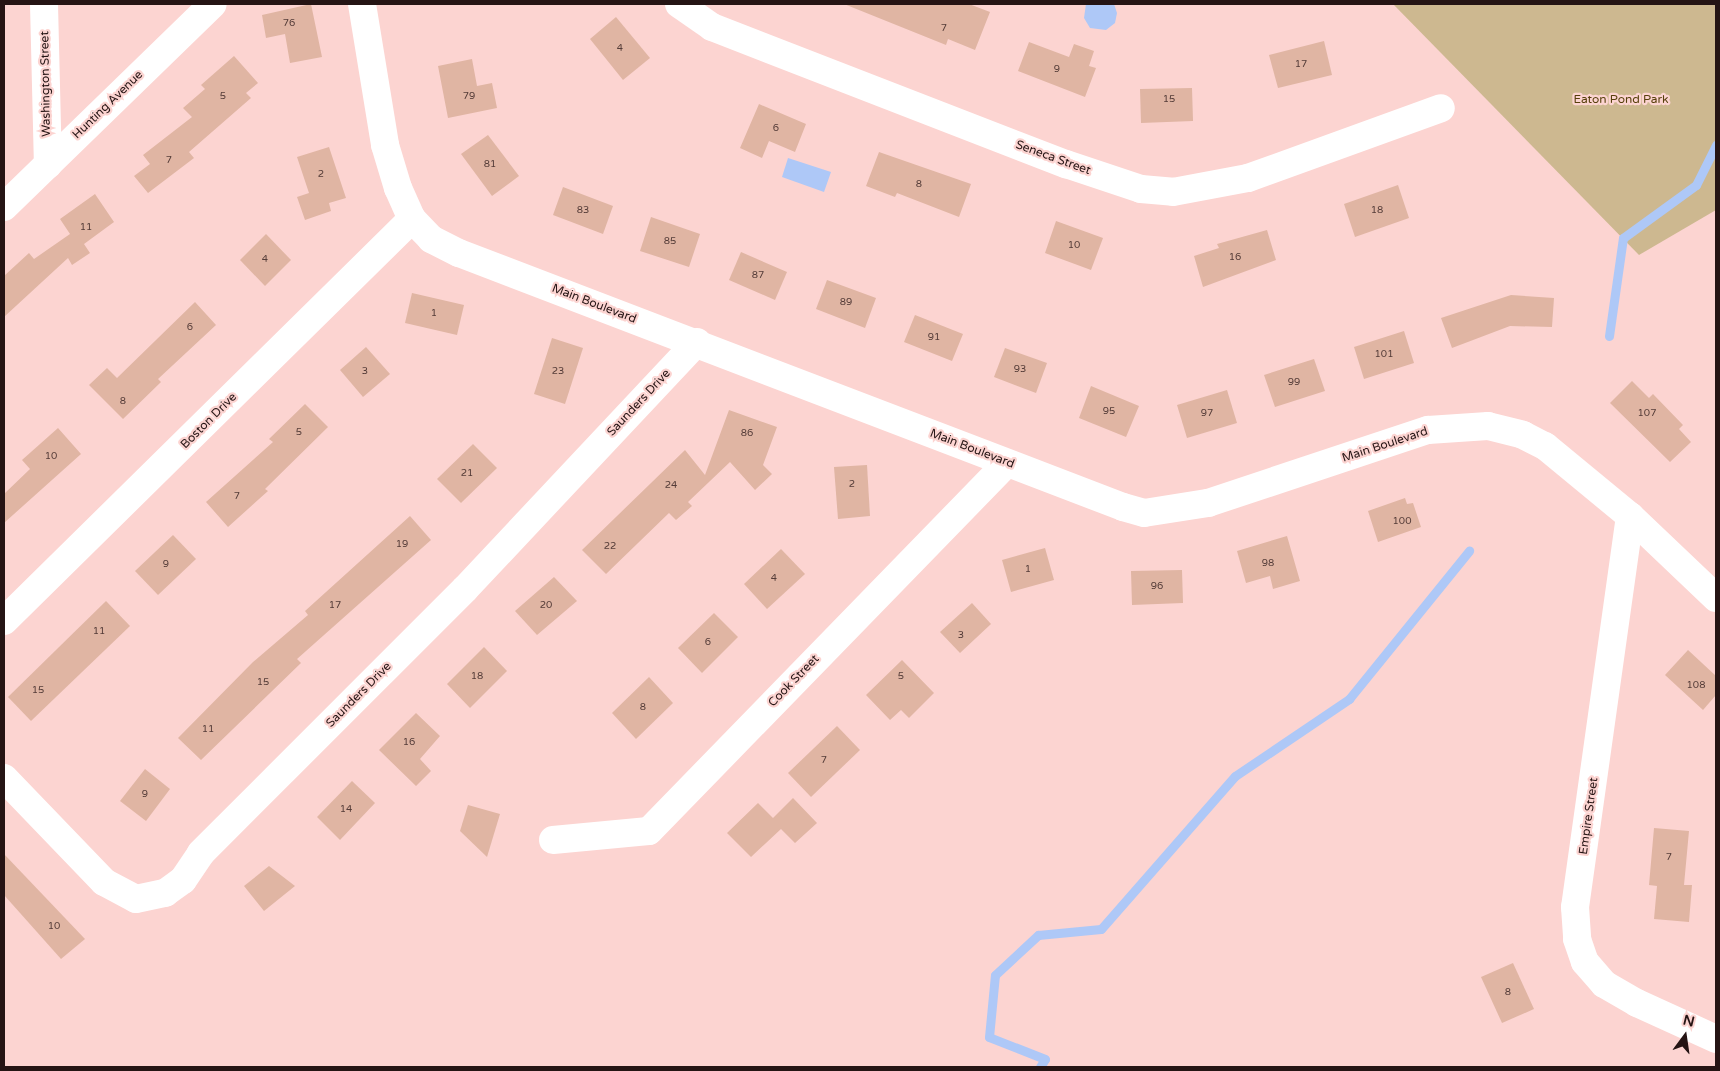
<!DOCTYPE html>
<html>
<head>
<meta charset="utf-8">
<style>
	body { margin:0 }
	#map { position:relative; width:1720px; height:1071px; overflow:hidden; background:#fcd4d1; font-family:"Varela Round",sans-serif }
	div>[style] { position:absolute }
	.green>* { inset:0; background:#cdb890 }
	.water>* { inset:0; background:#aec8f7 }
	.stream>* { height:9px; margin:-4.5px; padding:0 4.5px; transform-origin:4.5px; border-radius:4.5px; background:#aec8f7 }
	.building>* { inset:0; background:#e0b5a3 }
	.minor>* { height:28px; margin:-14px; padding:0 14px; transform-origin:14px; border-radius:14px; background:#fff }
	span { translate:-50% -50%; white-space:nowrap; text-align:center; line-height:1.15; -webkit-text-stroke:4.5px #fcd4d1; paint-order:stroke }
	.number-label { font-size:10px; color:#543c38 }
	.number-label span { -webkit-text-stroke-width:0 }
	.street-label { font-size:12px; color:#251414 }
	.park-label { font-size:12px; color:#563f0b }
	.frame { position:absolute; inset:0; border:5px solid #251414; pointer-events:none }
	.north { position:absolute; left:1660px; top:1011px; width:50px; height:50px; -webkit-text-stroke:4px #fcd4d1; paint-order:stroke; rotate:14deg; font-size:14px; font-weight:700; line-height:20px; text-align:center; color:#251414 }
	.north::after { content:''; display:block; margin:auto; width:18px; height:22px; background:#251414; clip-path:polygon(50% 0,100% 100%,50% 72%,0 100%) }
</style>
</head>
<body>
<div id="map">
	<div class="green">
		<i style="clip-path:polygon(1393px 4px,1716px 4px,1716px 210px,1639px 255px)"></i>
	</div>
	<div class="water">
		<i style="clip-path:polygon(1086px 4px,1114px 4px,1117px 13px,1115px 23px,1106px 30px,1090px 28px,1084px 18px)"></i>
		<i style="clip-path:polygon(788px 158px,831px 172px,824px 192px,782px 177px)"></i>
	</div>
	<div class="stream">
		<i style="left:1609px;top:336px;width:99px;rotate:-81.9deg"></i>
		<i style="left:1623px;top:238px;width:90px;rotate:-36deg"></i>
		<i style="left:1696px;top:185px;width:45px;rotate:-63.4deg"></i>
		<i style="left:1040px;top:1067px;width:9px;rotate:-58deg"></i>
		<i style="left:1045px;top:1059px;width:60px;rotate:-158.6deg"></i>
		<i style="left:989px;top:1037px;width:62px;rotate:-84.5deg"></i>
		<i style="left:995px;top:975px;width:59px;rotate:-42.9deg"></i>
		<i style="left:1038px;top:935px;width:63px;rotate:-5.4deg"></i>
		<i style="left:1101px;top:929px;width:203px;rotate:-48.8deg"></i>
		<i style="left:1235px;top:776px;width:138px;rotate:-34deg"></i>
		<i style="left:1349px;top:699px;width:191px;rotate:-51deg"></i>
	</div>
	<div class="building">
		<i style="clip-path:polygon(311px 4px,322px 57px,290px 63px,285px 34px,266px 38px,262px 15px)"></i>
		<i style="clip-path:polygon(844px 4px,969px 4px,990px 12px,975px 50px,948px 39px,946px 45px)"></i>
		<i style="clip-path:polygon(616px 17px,650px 58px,623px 80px,590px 39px)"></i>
		<i style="clip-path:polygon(1324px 41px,1332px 75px,1278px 88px,1269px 55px)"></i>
		<i style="clip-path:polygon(1029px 42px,1069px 57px,1074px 44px,1094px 51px,1089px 66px,1096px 68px,1085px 97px,1018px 71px)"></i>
		<i style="clip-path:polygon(234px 56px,258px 83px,246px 93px,251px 98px,189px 152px,194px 158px,148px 193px,134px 176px,150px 164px,143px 155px,192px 117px,183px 108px,205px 89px,201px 85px)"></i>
		<i style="clip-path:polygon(472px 59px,477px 86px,492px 83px,497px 108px,448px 118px,438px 66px)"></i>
		<i style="clip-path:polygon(1192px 88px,1193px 121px,1141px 123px,1140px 89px)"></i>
		<i style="clip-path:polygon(759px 104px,806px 124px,795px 152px,769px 141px,762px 158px,740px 148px)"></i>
		<i style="clip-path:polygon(488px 135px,519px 176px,492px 196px,461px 154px)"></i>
		<i style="clip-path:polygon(329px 147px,346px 198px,329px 203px,331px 211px,305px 220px,297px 197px,309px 193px,297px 157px)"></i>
		<i style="clip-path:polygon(879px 152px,971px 184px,959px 217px,897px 193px,895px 197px,866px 186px)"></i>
		<i style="clip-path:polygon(1398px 185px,1409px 218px,1355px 237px,1344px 204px)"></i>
		<i style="clip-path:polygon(563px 187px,613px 206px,603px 234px,553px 215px)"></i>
		<i style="clip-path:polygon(95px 194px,114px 222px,84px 244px,90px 253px,72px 265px,68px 258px,4px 317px,4px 276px,29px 253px,34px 259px,70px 234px,60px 219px)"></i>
		<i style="clip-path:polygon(651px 217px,700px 234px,689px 267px,640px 251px)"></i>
		<i style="clip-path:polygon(1056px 221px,1103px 238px,1091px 270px,1045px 253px)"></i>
		<i style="clip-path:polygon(1267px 230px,1276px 260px,1203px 287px,1194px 256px,1219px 248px,1217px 244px)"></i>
		<i style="clip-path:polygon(266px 234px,291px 260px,265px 286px,240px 260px)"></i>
		<i style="clip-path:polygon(741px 252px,787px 272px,775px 300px,729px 280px)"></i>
		<i style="clip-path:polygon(827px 280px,876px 298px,865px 328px,816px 309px)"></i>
		<i style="clip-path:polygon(412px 293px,464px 305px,457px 335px,405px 323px)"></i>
		<i style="clip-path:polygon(1511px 295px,1554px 298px,1552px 327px,1510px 326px,1452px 348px,1441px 318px)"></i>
		<i style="clip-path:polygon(195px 302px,216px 325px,158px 379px,161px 382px,123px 419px,89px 385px,107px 368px,117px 378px)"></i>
		<i style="clip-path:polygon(915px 315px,963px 334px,952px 361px,904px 342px)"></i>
		<i style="clip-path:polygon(1404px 331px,1414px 363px,1364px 379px,1354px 347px)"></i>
		<i style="clip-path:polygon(552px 338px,583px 348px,565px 404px,534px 394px)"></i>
		<i style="clip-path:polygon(366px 347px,390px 374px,363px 397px,340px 370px)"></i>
		<i style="clip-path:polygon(1005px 348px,1047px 363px,1036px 393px,994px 377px)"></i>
		<i style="clip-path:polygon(1314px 359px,1325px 391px,1275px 407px,1264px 375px)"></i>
		<i style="clip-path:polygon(1632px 381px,1649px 398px,1653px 394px,1683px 425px,1679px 429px,1691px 442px,1670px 462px,1610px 403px)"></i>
		<i style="clip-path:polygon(1091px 386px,1139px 406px,1126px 437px,1079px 418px)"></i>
		<i style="clip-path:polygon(1227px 390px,1237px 423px,1187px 438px,1177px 405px)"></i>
		<i style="clip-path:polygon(305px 404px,328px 427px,265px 489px,268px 491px,228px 527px,206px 502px,273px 442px,269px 439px)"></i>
		<i style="clip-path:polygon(729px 410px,777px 427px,763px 465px,772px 474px,755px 490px,730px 462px,688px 502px,692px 506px,676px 520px,669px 513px,606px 574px,582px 550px,685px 450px,705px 475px)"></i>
		<i style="clip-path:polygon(58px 428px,81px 454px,4px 523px,4px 494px,30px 469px,22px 460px)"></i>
		<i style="clip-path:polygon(473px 444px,497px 468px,461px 503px,437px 479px)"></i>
		<i style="clip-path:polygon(867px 465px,870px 516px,838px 519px,834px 467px)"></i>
		<i style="clip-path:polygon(1405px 498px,1407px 504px,1413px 503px,1421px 527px,1378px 542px,1368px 511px)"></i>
		<i style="clip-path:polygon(410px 516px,431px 540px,297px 659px,301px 663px,201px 760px,178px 738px,253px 662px,308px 615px,305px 611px)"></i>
		<i style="clip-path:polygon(173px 535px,196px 559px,158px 595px,135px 571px)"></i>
		<i style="clip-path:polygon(1287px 536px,1300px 581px,1273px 589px,1270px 576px,1246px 583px,1237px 551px)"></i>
		<i style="clip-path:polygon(1045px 548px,1054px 580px,1011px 592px,1002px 560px)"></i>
		<i style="clip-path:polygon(781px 549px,805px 574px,767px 609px,744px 584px)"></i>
		<i style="clip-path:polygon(1182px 570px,1183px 603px,1132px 605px,1131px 571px)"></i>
		<i style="clip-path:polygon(554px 577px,577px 601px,537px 635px,515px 611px)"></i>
		<i style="clip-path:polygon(106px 601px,130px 626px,31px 721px,8px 697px)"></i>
		<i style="clip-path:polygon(972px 603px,991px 624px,960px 653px,940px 632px)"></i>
		<i style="clip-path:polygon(714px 613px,738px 637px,702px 673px,678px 648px)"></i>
		<i style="clip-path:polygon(484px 647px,507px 671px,470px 708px,447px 684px)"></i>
		<i style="clip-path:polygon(1688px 650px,1716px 676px,1716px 695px,1703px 710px,1665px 675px)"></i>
		<i style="clip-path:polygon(902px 660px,934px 693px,909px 718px,901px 710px,890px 720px,866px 695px)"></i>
		<i style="clip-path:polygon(649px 677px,673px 703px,636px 739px,612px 713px)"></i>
		<i style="clip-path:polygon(416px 713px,440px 736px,420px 759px,431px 771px,416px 786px,379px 750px)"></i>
		<i style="clip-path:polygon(837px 726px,860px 750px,811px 797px,788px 773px)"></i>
		<i style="clip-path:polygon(145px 769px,170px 789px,146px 821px,120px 801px)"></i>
		<i style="clip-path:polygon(352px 781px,375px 803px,340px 840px,317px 817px)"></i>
		<i style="clip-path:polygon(793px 798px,817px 823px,795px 843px,781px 829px,751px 857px,727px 833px,758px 803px,773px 818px)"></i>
		<i style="clip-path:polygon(468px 805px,500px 814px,487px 857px,460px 831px)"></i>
		<i style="clip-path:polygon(1654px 828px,1689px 831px,1684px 885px,1692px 885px,1689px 922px,1654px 919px,1657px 886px,1649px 885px)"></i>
		<i style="clip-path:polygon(4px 854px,85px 939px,61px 959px,4px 895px)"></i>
		<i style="clip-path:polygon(269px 866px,295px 886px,264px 911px,244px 886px)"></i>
		<i style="clip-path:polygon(1513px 963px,1534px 1009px,1502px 1023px,1481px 977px)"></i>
	</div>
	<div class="minor">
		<i style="left:44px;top:4px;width:161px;rotate:88.6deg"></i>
		<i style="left:362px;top:4px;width:143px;rotate:80.7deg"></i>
		<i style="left:385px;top:145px;width:45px;rotate:73.2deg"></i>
		<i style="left:398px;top:188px;width:34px;rotate:66deg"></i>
		<i style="left:412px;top:219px;width:28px;rotate:46deg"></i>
		<i style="left:431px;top:239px;width:31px;rotate:27deg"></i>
		<i style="left:459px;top:253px;width:711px;rotate:20.93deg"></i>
		<i style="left:1123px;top:507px;width:22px;rotate:16deg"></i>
		<i style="left:1144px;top:513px;width:65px;rotate:-8.9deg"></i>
		<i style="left:1208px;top:503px;width:232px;rotate:-18.4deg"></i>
		<i style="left:1428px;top:430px;width:60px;rotate:-3.8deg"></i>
		<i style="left:1488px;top:426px;width:36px;rotate:14deg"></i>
		<i style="left:1523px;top:435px;width:25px;rotate:27deg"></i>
		<i style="left:1545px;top:446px;width:110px;rotate:39.5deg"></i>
		<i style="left:1630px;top:516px;width:119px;rotate:43.6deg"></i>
		<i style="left:679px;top:4px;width:40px;rotate:34.9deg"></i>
		<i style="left:712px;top:27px;width:380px;rotate:21.2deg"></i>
		<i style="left:1066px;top:164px;width:79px;rotate:18.4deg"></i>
		<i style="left:1141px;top:189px;width:32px;rotate:5deg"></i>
		<i style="left:1173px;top:192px;width:76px;rotate:-10.6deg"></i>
		<i style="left:1248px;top:178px;width:205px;rotate:-19.9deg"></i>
		<i style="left:4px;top:207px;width:291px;rotate:-44.2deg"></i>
		<i style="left:1630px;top:516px;width:395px;rotate:98deg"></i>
		<i style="left:1575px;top:907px;width:32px;rotate:86deg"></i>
		<i style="left:1577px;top:939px;width:24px;rotate:71deg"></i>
		<i style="left:1585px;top:962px;width:29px;rotate:49deg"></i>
		<i style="left:1604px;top:984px;width:38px;rotate:30deg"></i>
		<i style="left:1637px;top:1003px;width:87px;rotate:24.5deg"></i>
		<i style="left:4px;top:621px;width:573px;rotate:-44.58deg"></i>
		<i style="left:4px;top:778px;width:144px;rotate:46.1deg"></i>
		<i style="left:104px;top:882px;width:36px;rotate:28deg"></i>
		<i style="left:136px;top:899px;width:30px;rotate:-12deg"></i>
		<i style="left:165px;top:893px;width:22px;rotate:-36deg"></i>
		<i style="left:183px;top:880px;width:32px;rotate:-56deg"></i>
		<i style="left:201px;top:853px;width:373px;rotate:-45deg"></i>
		<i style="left:465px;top:589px;width:339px;rotate:-46.8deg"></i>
		<i style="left:553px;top:840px;width:96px;rotate:-5.4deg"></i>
		<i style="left:649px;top:831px;width:513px;rotate:-45.79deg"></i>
	</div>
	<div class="number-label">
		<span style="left:289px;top:24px">76</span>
		<span style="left:944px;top:29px">7</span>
		<span style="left:620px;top:49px">4</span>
		<span style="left:1301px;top:65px">17</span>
		<span style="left:1057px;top:70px">9</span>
		<span style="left:223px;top:97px">5</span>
		<span style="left:469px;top:97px">79</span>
		<span style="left:1169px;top:100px">15</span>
		<span style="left:776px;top:129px">6</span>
		<span style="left:169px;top:161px">7</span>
		<span style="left:490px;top:165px">81</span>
		<span style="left:321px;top:175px">2</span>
		<span style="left:919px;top:185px">8</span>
		<span style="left:583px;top:211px">83</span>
		<span style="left:1377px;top:211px">18</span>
		<span style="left:86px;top:228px">11</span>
		<span style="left:670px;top:242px">85</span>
		<span style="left:1074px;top:246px">10</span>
		<span style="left:1235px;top:258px">16</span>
		<span style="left:265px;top:260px">4</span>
		<span style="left:758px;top:276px">87</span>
		<span style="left:846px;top:303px">89</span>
		<span style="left:434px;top:314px">1</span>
		<span style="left:190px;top:328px">6</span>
		<span style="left:934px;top:338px">91</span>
		<span style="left:1384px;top:355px">101</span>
		<span style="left:1020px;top:370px">93</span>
		<span style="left:365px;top:372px">3</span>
		<span style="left:558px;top:372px">23</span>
		<span style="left:1294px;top:383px">99</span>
		<span style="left:123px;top:402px">8</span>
		<span style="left:1109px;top:412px">95</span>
		<span style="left:1207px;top:414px">97</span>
		<span style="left:1647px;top:414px">107</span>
		<span style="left:299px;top:433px">5</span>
		<span style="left:747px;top:434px">86</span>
		<span style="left:51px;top:457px">10</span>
		<span style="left:467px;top:474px">21</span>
		<span style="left:852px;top:485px">2</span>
		<span style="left:671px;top:486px">24</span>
		<span style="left:237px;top:497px">7</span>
		<span style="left:1402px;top:522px">100</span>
		<span style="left:402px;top:545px">19</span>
		<span style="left:610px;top:547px">22</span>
		<span style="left:1268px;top:564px">98</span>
		<span style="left:166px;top:565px">9</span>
		<span style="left:1028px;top:570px">1</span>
		<span style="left:774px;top:579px">4</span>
		<span style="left:1157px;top:587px">96</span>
		<span style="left:335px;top:606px">17</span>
		<span style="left:546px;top:606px">20</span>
		<span style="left:99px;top:632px">11</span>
		<span style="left:961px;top:636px">3</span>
		<span style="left:708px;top:643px">6</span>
		<span style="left:477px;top:677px">18</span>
		<span style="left:901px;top:677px">5</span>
		<span style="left:263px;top:683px">15</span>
		<span style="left:1696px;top:686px">108</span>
		<span style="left:38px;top:691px">15</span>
		<span style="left:643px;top:708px">8</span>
		<span style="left:208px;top:730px">11</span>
		<span style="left:409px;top:743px">16</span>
		<span style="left:824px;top:761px">7</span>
		<span style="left:145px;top:795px">9</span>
		<span style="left:346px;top:810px">14</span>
		<span style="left:1669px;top:858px">7</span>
		<span style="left:54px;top:927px">10</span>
		<span style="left:1508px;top:993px">8</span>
	</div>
	<div class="street-label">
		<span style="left:46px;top:84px;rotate:-91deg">Washington Street</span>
		<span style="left:108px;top:105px;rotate:-44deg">Hunting Avenue</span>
		<span style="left:1053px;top:158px;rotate:20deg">Seneca Street</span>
		<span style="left:594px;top:304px;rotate:21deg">Main Boulevard</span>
		<span style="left:639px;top:403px;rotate:-47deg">Saunders Drive</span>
		<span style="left:209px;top:421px;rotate:-45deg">Boston Drive</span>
		<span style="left:1385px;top:445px;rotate:-18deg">Main Boulevard</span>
		<span style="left:972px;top:449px;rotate:21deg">Main Boulevard</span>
		<span style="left:794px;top:681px;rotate:-46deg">Cook Street</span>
		<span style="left:359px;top:695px;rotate:-45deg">Saunders Drive</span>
		<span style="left:1589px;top:816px;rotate:-82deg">Empire Street</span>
	</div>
	<div class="park-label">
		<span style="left:1621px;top:100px">Eaton Pond Park</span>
	</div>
	<div class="frame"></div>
	<div class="north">N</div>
</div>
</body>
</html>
